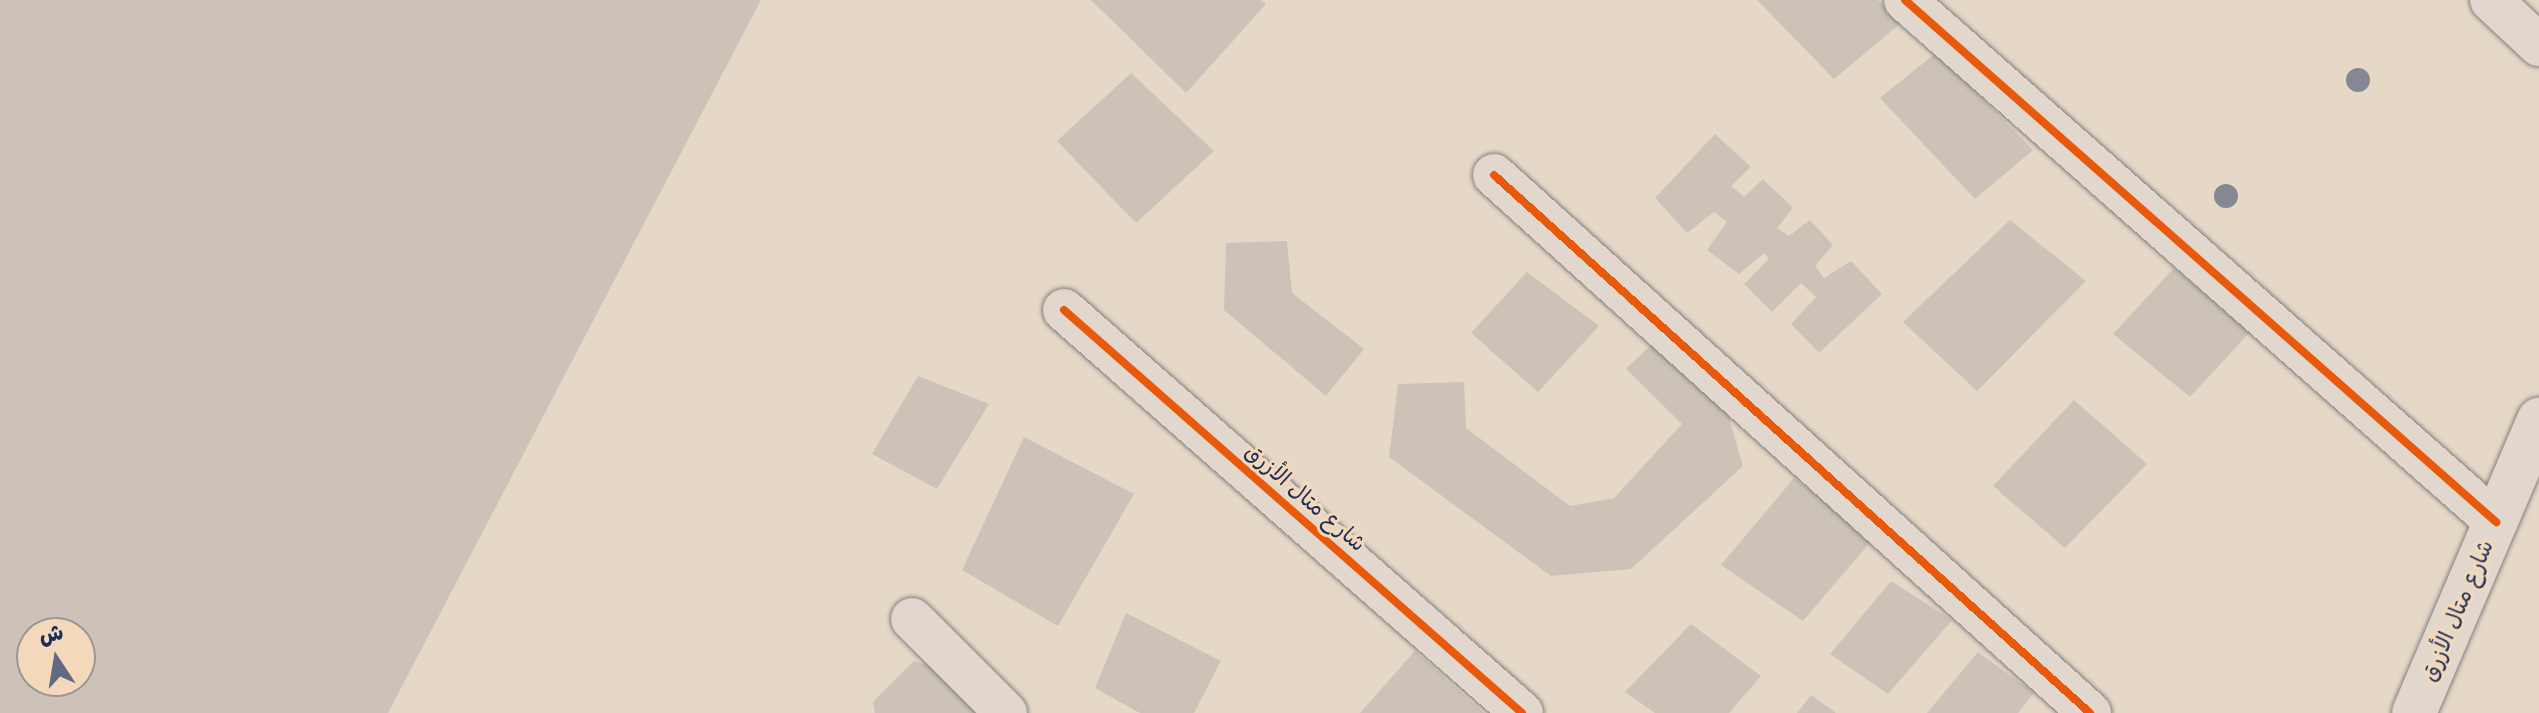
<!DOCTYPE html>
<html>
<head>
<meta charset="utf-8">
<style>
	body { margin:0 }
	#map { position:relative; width:2539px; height:713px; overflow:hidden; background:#e6d8c7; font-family:"Balsamiq Sans","Playpen Sans Arabic",sans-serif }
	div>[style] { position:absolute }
	.building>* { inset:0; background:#ccc2b8 }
	.roads { filter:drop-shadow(0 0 2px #828081) drop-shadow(0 0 2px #828081) }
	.street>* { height:42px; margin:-21px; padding:0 21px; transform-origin:21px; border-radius:21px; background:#e1d7cc }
	.secondary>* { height:44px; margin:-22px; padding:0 22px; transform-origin:22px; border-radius:22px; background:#e1d7cc }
	.cycleway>* { height:8px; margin:-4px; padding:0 4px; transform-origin:4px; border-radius:4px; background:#e8590c }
	.trees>* { width:24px; height:24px; margin:-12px; border-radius:50%; background:#868794 }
	span { translate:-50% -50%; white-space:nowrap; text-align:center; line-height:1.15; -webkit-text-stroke:6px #f3d9ba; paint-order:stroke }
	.street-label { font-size:22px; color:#1b2f5e }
	.north { position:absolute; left:16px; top:617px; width:80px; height:80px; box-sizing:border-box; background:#f3d9ba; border:2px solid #9d9595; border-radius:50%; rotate:348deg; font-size:22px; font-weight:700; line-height:32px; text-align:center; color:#1b2f5e }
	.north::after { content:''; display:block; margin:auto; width:28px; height:36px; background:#626a83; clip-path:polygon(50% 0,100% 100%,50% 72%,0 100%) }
</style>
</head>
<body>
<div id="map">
	<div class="building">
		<i style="clip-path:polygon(evenodd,0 0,761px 0,388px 713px,0 713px,0 0,32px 633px,80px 633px,80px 681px,32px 681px,32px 633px)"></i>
		<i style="clip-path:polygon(1091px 0,1261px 0,1266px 4px,1186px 93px)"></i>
		<i style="clip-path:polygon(1757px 0,1878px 0,1901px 23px,1834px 79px)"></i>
		<i style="clip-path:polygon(1937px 52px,2033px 150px,1975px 199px,1880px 98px)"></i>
		<i style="clip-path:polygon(1131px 73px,1214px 151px,1136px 223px,1057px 141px)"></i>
		<i style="clip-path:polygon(1715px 134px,1751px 167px,1731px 186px,1744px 197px,1763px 179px,1793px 208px,1777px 228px,1789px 236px,1810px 220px,1833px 245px,1815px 266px,1824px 278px,1851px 261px,1882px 294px,1819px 353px,1791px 324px,1816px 297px,1801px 283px,1772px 312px,1744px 284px,1769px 259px,1764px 253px,1739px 274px,1707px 250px,1727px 222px,1714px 212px,1687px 233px,1655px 198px)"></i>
		<i style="clip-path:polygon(2010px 220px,2086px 281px,1977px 391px,1903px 322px)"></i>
		<i style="clip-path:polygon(1287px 241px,1292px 293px,1364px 349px,1326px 396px,1224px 310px,1226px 243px)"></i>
		<i style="clip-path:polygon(2174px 268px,2250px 332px,2190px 397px,2113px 334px)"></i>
		<i style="clip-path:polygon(1527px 272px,1599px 326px,1538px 392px,1471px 333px)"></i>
		<i style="clip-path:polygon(1658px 338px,1724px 401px,1743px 466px,1631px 569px,1551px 576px,1389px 457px,1398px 384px,1464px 382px,1466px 428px,1570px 506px,1614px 498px,1682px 424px,1626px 369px)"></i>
		<i style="clip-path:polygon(918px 376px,989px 404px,937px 489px,872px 454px)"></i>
		<i style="clip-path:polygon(2074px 400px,2147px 464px,2065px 548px,1993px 486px)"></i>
		<i style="clip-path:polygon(1024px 437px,1134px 494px,1058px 626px,962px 570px)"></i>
		<i style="clip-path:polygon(1794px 478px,1873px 539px,1803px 621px,1721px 565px)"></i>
		<i style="clip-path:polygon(1891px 581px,1952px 620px,1888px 694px,1830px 654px)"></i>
		<i style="clip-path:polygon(1126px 613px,1221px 661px,1194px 713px,1140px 713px,1095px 688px)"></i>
		<i style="clip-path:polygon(1691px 624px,1761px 676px,1729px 713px,1655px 713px,1625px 692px)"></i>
		<i style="clip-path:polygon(1415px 651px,1484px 713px,1360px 713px)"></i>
		<i style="clip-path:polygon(1978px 652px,2034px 693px,2018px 713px,1927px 713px)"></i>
		<i style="clip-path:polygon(914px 661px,938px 668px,985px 713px,875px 713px,873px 702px)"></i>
		<i style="clip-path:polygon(1811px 695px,1836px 713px,1797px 713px)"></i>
	</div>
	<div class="roads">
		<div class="street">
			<i style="left:1905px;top:0;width:789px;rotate:41.45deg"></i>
			<i style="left:2491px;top:0;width:66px;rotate:43.2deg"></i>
			<i style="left:1494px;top:175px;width:803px;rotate:42.07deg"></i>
			<i style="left:1064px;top:310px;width:610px;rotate:41.34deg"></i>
			<i style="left:912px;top:619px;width:133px;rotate:45deg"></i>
		</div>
		<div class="secondary">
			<i style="left:2414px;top:713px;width:319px;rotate:-66.9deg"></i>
		</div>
	</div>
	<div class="cycleway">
		<i style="left:1905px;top:0;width:789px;rotate:41.45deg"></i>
		<i style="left:1494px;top:175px;width:803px;rotate:42.07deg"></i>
		<i style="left:1064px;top:310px;width:610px;rotate:41.34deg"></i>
	</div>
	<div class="trees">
		<i style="left:2358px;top:80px"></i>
		<i style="left:2226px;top:196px"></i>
	</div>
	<div class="street-label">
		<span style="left:1305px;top:498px;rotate:41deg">شارع متال الأزرق</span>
		<span style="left:2458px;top:611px;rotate:-67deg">شارع متال الأزرق</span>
	</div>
	<div class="north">ش</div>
</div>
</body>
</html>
